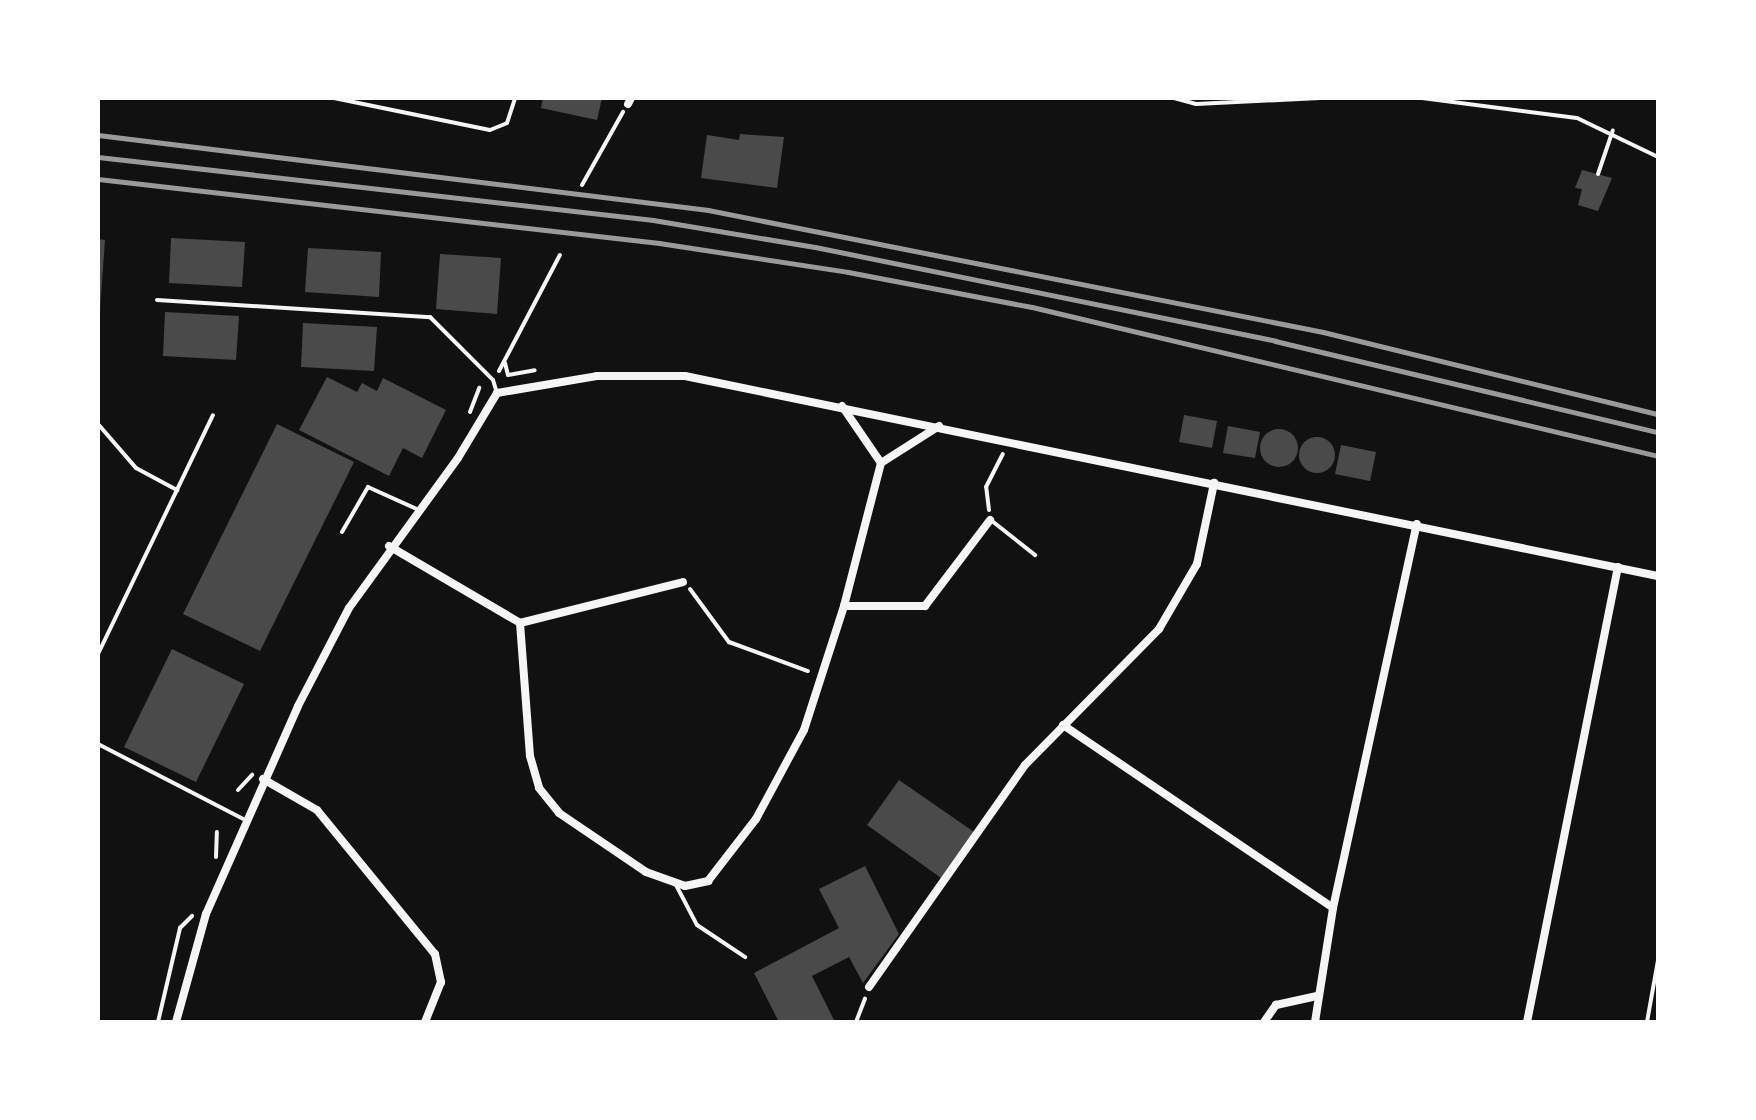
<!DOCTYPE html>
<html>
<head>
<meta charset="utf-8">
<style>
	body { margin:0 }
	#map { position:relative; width:1756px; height:1120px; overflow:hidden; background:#111; font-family:Manrope,sans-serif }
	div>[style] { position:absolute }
	.building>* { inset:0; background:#4a4a4a }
	.round { border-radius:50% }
	.path>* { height:4px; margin:-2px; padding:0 2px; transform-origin:2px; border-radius:2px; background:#f5f5f5 }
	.service>* { height:4px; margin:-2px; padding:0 2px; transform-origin:2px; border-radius:2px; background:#f5f5f5 }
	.minor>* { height:8px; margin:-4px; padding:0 4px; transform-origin:4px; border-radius:4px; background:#f5f5f5 }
	.rail>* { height:5px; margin:-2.5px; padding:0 2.5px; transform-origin:2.5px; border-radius:2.5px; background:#9a9a9a }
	span { translate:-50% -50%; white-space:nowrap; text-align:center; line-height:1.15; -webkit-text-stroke:10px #fff; paint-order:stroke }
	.frame { position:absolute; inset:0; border:100px solid #fff; pointer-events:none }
</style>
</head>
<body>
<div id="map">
	<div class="building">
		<i style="clip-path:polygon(543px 98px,602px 98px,597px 120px,541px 108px)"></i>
		<i style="clip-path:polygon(740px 134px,784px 137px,777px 188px,701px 178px,707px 135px,739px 140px)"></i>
		<i style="clip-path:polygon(1582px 170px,1612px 178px,1598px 211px,1578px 205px,1582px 189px,1575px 188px)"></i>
		<i style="clip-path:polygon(171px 238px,245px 242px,242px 287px,169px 283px)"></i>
		<i style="clip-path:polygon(98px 239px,105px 240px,100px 310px,98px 310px)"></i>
		<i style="clip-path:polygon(308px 248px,381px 252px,379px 297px,305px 292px)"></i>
		<i style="clip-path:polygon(440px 254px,501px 258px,497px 314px,436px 309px)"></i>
		<i style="clip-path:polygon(165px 312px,239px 316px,236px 360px,163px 356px)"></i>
		<i style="clip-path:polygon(303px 323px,377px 327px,374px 371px,301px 367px)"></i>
		<i style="clip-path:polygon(327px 377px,357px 392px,362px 383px,377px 391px,383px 378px,446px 410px,422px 458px,403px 448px,389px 476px,299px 430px)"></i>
		<i style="clip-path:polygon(1184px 415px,1217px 421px,1212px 448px,1179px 442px)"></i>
		<i style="clip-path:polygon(277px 424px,354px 462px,260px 651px,183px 614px)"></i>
		<i style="clip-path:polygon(1228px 426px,1260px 432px,1255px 458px,1223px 453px)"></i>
		<i class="round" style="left:1260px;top:429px;width:38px;height:38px"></i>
		<i class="round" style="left:1299px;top:437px;width:36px;height:36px"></i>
		<i style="clip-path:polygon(1341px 445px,1376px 452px,1370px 481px,1335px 474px)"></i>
		<i style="clip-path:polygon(172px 649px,244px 684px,196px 782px,124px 747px)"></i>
		<i style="clip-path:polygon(899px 780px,974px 832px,941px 878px,867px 825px)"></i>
		<i style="clip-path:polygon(865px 866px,899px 934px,863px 983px,849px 957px,812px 976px,835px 1022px,779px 1022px,754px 973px,839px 928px,819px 889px)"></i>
	</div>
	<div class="path">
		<i style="left:1174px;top:98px;width:23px;rotate:15deg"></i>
		<i style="left:1196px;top:104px;width:124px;rotate:-2.8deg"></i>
		<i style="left:1422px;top:98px;width:156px;rotate:7.4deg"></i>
		<i style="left:1577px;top:118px;width:90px;rotate:25.7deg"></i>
		<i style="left:1598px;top:174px;width:46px;rotate:-71.2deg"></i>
		<i style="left:582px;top:185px;width:84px;rotate:-60.7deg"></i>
		<i style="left:505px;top:363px;width:12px;rotate:76deg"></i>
		<i style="left:508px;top:375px;width:27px;rotate:-10deg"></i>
		<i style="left:499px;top:371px;width:131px;rotate:-62.3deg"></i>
		<i style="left:470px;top:412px;width:26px;rotate:-69deg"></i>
		<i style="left:989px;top:510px;width:23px;rotate:-97deg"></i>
		<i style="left:986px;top:487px;width:37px;rotate:-63deg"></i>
		<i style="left:690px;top:589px;width:66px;rotate:53.7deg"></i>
		<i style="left:729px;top:642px;width:84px;rotate:20.2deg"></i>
		<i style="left:238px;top:790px;width:21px;rotate:-47deg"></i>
		<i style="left:216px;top:857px;width:25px;rotate:-88deg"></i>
		<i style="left:158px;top:1022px;width:97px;rotate:-76.8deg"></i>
		<i style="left:180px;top:928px;width:17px;rotate:-45deg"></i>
		<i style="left:856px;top:1022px;width:25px;rotate:-69deg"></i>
		<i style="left:1647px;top:1022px;width:63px;rotate:-79.9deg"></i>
	</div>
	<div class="service">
		<i style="left:334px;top:98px;width:159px;rotate:11.6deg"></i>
		<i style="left:490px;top:130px;width:18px;rotate:-22deg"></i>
		<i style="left:507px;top:123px;width:26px;rotate:-72deg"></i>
		<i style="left:157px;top:300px;width:274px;rotate:3.6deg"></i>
		<i style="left:430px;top:317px;width:89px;rotate:45deg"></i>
		<i style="left:493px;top:380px;width:14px;rotate:73deg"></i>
		<i style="left:98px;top:424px;width:58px;rotate:49.2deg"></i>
		<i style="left:136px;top:468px;width:47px;rotate:28.2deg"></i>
		<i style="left:992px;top:521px;width:55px;rotate:38.3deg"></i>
		<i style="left:342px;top:532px;width:52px;rotate:-60deg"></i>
		<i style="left:368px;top:487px;width:56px;rotate:24.3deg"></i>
		<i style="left:98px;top:654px;width:265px;rotate:-64.3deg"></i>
		<i style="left:98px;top:744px;width:163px;rotate:27.3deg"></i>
		<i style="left:675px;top:883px;width:47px;rotate:62.4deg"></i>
		<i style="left:697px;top:925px;width:58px;rotate:33.7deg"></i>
	</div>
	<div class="minor">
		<i style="left:628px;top:104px;width:7px;rotate:-63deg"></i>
		<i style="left:881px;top:463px;width:69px;rotate:-32.5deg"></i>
		<i style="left:389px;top:546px;width:152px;rotate:30.4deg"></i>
		<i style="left:520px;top:623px;width:133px;rotate:85.7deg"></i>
		<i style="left:530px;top:756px;width:33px;rotate:74deg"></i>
		<i style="left:539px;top:788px;width:32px;rotate:51deg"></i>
		<i style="left:559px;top:813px;width:105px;rotate:34.1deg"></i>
		<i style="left:646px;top:872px;width:41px;rotate:19.7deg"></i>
		<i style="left:685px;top:886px;width:24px;rotate:-12deg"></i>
		<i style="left:708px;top:881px;width:78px;rotate:-52.3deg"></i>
		<i style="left:756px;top:819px;width:101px;rotate:-61.7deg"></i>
		<i style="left:804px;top:730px;width:130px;rotate:-72.1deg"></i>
		<i style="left:844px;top:606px;width:148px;rotate:-75.5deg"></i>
		<i style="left:881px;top:463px;width:69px;rotate:-124.4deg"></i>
		<i style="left:844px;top:606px;width:81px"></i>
		<i style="left:925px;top:606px;width:108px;rotate:-52.9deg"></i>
		<i style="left:520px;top:623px;width:168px;rotate:-14.1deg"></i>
		<i style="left:1063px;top:725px;width:326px;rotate:34.1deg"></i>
		<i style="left:263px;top:779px;width:62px;rotate:29.9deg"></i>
		<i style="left:317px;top:810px;width:186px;rotate:50.7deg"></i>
		<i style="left:435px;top:954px;width:29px;rotate:78deg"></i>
		<i style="left:441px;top:982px;width:43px;rotate:111.8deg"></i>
		<i style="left:869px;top:987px;width:271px;rotate:-54.9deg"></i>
		<i style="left:1025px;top:765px;width:191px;rotate:-45.4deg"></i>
		<i style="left:1159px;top:629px;width:75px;rotate:-59.7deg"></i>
		<i style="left:1197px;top:564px;width:83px;rotate:-78.1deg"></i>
		<i style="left:176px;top:1022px;width:112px;rotate:-74.5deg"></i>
		<i style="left:206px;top:914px;width:227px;rotate:-66.1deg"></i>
		<i style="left:298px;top:706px;width:110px;rotate:-62.5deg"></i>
		<i style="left:349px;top:608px;width:185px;rotate:-54deg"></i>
		<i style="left:458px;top:458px;width:76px;rotate:-59deg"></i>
		<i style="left:497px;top:393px;width:101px;rotate:-9.6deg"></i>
		<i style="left:597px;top:376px;width:88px"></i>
		<i style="left:685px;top:376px;width:993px;rotate:11.62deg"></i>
		<i style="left:1264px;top:1022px;width:21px;rotate:-55deg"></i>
		<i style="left:1276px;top:1005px;width:42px;rotate:-12.4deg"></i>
		<i style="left:1315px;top:1022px;width:115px;rotate:-81deg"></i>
		<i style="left:1333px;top:908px;width:393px;rotate:-77.7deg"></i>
		<i style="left:1527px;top:1022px;width:464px;rotate:-78.7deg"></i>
	</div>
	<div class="rail">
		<i style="left:98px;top:135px;width:615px;rotate:7.01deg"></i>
		<i style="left:708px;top:210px;width:627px;rotate:11.22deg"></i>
		<i style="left:1323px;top:332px;width:345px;rotate:13.8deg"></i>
		<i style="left:98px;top:157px;width:559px;rotate:6.48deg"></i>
		<i style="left:653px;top:220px;width:164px;rotate:9.5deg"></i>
		<i style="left:815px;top:247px;width:470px;rotate:11.5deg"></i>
		<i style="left:1275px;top:341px;width:394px;rotate:13.4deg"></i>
		<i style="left:98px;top:179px;width:565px;rotate:6.51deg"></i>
		<i style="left:659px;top:243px;width:191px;rotate:8.7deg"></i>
		<i style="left:848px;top:272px;width:187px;rotate:10.8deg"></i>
		<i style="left:1032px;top:307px;width:643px;rotate:13.39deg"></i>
	</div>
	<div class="frame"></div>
</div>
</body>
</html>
